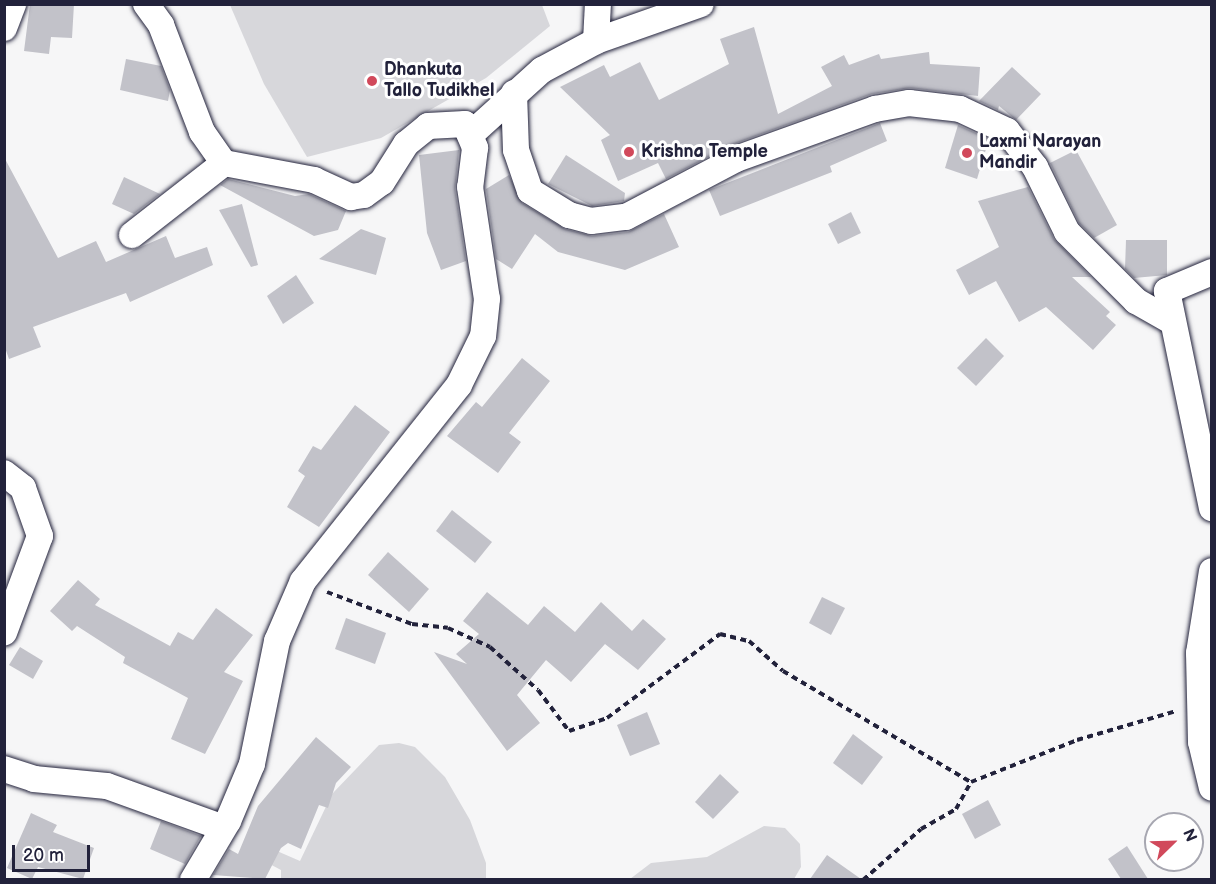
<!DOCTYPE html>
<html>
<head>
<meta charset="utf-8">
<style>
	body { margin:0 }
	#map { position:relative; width:1216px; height:884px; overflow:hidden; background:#f6f6f7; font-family:"Balsamiq Sans",sans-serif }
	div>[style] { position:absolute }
	.green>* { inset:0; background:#d7d7db }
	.building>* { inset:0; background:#c2c2c9 }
	.path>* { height:4px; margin-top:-2px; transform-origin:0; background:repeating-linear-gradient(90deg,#22223b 0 6px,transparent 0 10.5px) }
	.roads { filter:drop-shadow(0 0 2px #22223b) drop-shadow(0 0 2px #22223b) }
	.minor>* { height:26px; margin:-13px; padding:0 13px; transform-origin:13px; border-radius:13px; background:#fff }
	.dots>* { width:16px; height:16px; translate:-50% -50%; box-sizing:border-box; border:3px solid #fff; border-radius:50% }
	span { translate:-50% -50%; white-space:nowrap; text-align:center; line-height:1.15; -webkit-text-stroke:6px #fff; paint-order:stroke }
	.poi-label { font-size:18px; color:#22223b; font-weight:700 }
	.left { translate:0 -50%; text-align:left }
	.frame { position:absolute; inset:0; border:6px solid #22223b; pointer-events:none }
	.north { position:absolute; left:1144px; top:812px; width:60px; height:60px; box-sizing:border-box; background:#fff; border:2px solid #a7a7b1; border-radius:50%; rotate:67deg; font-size:16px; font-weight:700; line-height:24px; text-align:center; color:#22223b }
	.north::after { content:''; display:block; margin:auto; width:21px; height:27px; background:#d1495b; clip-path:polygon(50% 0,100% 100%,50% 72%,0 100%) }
	.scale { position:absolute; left:12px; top:845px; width:78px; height:27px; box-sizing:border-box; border:3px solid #22223b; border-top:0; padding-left:8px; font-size:18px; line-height:21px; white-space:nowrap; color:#22223b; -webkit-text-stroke:4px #fff; paint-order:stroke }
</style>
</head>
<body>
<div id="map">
	<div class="green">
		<i style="clip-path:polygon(230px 5px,542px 5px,550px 26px,486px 78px,381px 138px,307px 157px,264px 84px)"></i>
		<i style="clip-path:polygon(399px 743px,415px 747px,445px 777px,470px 820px,486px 863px,486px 879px,281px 879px,281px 870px,241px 849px,247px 838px,300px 861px,332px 794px,379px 745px)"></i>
		<i style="clip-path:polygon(764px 826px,785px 828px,800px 844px,801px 867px,794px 879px,630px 879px,651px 863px,707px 857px)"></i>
	</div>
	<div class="building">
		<i style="clip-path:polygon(30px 4px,74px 4px,72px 38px,51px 37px,49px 54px,24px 51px)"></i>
		<i style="clip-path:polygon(754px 27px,778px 114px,832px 86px,821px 67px,844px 55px,849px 65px,879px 54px,881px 59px,929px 52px,930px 64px,980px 67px,978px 96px,910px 88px,872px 94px,731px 145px,666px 179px,658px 163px,618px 181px,601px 140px,610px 135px,560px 87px,604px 65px,610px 77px,640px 62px,659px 100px,729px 64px,720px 39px)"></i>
		<i style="clip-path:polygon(126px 59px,161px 66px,170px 90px,168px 101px,120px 90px)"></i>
		<i style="clip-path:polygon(1012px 67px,1041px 94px,1016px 120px,999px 106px,998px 110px,979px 101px)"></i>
		<i style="clip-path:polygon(880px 123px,887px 141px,830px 166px,832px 172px,720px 216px,709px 190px)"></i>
		<i style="clip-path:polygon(958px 125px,989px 139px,977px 179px,945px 168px)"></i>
		<i style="clip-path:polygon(459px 150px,455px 189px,466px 261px,441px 270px,427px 233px,419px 155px)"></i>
		<i style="clip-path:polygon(1076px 150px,1117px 225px,1094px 238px,1079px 223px,1050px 163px)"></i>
		<i style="clip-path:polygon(566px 155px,625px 193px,624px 201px,592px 206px,548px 184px)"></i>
		<i style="clip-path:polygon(4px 157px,58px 258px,96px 241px,106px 262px,166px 236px,175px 258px,207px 247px,213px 265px,130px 302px,126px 293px,33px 327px,41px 347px,9px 359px,4px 345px)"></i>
		<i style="clip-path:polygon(509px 175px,522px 203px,565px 229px,592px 236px,628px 232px,664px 214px,679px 247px,625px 270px,558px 252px,535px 234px,512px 269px,496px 259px,486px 189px)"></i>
		<i style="clip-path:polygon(124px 177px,160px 194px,134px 214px,112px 204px)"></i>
		<i style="clip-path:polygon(228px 179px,295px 196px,309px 194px,346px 211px,338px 230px,314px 236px,220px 185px)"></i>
		<i style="clip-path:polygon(1028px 187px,1054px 239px,1091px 277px,1072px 277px,1110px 312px,1106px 316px,1116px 325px,1093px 350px,1046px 307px,1019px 322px,996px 281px,969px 295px,956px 270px,999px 247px,978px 201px)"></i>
		<i style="clip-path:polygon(242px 204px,258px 265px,251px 267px,219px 210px)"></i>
		<i style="clip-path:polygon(851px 212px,861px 233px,838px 244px,828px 224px)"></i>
		<i style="clip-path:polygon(361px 229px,386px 238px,376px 275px,319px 259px)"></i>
		<i style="clip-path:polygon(1126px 240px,1167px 240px,1167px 275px,1134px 278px,1125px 269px)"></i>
		<i style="clip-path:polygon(296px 275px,314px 303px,283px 324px,267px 296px)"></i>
		<i style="clip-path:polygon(986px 338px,1004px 356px,976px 386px,957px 368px)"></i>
		<i style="clip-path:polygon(522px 358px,550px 381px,509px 433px,521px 442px,498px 473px,447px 436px,476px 402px,482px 407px)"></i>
		<i style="clip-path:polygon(355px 405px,390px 432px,319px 527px,287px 507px,305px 476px,298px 471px,313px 446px,321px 450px)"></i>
		<i style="clip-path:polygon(452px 510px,492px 542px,475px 563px,436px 531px)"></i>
		<i style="clip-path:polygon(388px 552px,429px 589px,409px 612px,368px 575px)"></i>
		<i style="clip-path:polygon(78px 580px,100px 599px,95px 605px,170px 646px,178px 632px,193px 640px,216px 608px,253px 635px,224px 672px,243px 681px,205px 754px,171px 739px,188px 698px,123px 663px,125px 657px,77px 626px,72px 631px,50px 611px)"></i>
		<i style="clip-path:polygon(487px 592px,528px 625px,544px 606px,575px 632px,601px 602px,632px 631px,643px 619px,666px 639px,638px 670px,605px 644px,571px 682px,546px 660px,517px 695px,540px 723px,507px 751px,434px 652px,467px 664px,456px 654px,479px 634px,463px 621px)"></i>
		<i style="clip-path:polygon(822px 597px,845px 608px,831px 635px,809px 623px)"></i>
		<i style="clip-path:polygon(346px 618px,386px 633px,375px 664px,335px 649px)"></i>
		<i style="clip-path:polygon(20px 647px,43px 661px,33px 679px,9px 665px)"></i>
		<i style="clip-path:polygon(647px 712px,660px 744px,630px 756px,617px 725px)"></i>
		<i style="clip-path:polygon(853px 734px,883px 757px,862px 785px,833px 763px)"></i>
		<i style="clip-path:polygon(316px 737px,351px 767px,336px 783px,328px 808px,319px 805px,301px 849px,288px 843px,281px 848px,265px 879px,213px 875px,229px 849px,238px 854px,258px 806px)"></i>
		<i style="clip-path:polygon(720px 774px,739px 792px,713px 819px,695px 802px)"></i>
		<i style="clip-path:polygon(988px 800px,1001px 825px,975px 839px,962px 814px)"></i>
		<i style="clip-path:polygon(31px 813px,57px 825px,53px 832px,94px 848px,83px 879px,38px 867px,32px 879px,7px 868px)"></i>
		<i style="clip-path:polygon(161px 821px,201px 836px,185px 864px,150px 849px)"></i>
		<i style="clip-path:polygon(1127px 846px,1148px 879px,1121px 879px,1108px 859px)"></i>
		<i style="clip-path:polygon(827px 855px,861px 879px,810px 879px)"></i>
	</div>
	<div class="path">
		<i style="left:327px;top:592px;width:91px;rotate:20.6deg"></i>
		<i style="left:412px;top:624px;width:36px;rotate:6deg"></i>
		<i style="left:448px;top:628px;width:46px;rotate:24.3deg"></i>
		<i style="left:490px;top:647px;width:64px;rotate:41.9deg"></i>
		<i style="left:538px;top:690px;width:51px;rotate:52.9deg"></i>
		<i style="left:569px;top:731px;width:40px;rotate:-18.9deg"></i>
		<i style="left:607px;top:718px;width:141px;rotate:-36.6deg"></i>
		<i style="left:720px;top:634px;width:30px;rotate:14deg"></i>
		<i style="left:749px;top:641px;width:45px;rotate:41.4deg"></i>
		<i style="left:783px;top:671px;width:218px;rotate:30.6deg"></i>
		<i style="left:971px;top:782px;width:114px;rotate:-21.6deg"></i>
		<i style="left:1077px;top:740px;width:103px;rotate:-16.3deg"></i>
		<i style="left:863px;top:880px;width:77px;rotate:-41.3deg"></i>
		<i style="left:921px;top:829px;width:40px;rotate:-29.7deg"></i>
		<i style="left:956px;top:809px;width:31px;rotate:-61deg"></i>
	</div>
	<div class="roads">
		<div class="minor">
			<i style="left:146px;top:4px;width:26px;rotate:54deg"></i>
			<i style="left:161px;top:25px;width:115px;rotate:69deg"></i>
			<i style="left:202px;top:132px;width:38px;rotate:55deg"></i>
			<i style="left:224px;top:163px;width:92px;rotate:10.7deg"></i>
			<i style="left:314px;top:180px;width:41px;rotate:24.7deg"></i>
			<i style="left:351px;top:197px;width:13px;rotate:-9deg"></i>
			<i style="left:364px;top:195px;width:22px;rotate:-36deg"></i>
			<i style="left:382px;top:182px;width:45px;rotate:-57.7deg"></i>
			<i style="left:406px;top:144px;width:28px;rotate:-39deg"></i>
			<i style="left:428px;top:126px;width:37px;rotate:-3deg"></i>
			<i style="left:465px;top:124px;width:26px;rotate:67deg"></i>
			<i style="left:475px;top:148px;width:39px;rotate:97deg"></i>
			<i style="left:470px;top:187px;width:113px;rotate:81.4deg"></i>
			<i style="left:487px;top:299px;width:37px;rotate:96deg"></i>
			<i style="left:483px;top:336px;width:55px;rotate:116.1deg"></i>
			<i style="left:459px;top:385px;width:251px;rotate:128.5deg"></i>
			<i style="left:303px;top:581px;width:65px;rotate:113.4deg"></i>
			<i style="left:277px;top:641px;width:126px;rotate:101.5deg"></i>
			<i style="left:252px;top:764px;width:62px;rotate:112.8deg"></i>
			<i style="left:228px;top:821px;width:69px;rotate:120.7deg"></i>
			<i style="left:4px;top:28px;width:26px;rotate:-69deg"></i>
			<i style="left:596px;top:41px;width:37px;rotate:-87deg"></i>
			<i style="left:514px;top:93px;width:57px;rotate:88deg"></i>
			<i style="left:516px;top:150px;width:43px;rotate:71.1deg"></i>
			<i style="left:530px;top:191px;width:46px;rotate:31.6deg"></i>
			<i style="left:569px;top:215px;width:23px;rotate:15deg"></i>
			<i style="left:591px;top:221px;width:35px;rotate:-7deg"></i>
			<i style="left:626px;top:217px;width:124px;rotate:-27.8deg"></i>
			<i style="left:736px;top:159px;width:148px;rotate:-19.8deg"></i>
			<i style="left:875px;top:109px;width:35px;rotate:-10deg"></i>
			<i style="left:909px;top:103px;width:51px;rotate:6.7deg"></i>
			<i style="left:960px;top:109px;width:52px;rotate:25.1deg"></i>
			<i style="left:1007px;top:131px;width:46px;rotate:52.1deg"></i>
			<i style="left:1035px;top:167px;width:72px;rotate:63.8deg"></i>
			<i style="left:1067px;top:232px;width:98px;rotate:45deg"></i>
			<i style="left:1136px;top:301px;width:40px;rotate:29.7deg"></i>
			<i style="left:470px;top:135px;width:97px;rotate:-42.1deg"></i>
			<i style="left:542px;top:70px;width:61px;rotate:-28.2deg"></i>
			<i style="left:596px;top:41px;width:111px;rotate:-19.4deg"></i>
			<i style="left:132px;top:235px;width:117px;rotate:-38deg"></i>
			<i style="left:1212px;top:272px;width:49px;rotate:157.1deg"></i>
			<i style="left:1167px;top:291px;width:222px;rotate:78.3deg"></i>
			<i style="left:4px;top:473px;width:24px;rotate:38deg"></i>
			<i style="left:23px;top:488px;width:51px;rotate:70.5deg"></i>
			<i style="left:40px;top:536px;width:103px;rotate:110.4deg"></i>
			<i style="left:1212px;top:571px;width:83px;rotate:99deg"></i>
			<i style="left:1199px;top:653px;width:89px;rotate:88.7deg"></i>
			<i style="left:1201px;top:742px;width:47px;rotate:76.6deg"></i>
			<i style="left:4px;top:769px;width:32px;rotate:18deg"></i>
			<i style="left:34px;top:779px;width:73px;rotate:5.5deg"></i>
			<i style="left:107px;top:786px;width:121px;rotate:19.8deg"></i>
		</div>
	</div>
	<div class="dots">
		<i style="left:372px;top:81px;background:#d1495b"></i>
		<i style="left:629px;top:152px;background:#d1495b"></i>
		<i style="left:967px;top:153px;background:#d1495b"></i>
	</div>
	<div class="poi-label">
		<span class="left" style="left:384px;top:81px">Dhankuta<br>Tallo Tudikhel</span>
		<span class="left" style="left:979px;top:153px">Laxmi Narayan<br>Mandir</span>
		<span class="left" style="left:641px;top:152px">Krishna Temple</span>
	</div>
	<div class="frame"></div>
	<div class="north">N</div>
	<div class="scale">20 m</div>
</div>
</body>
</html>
